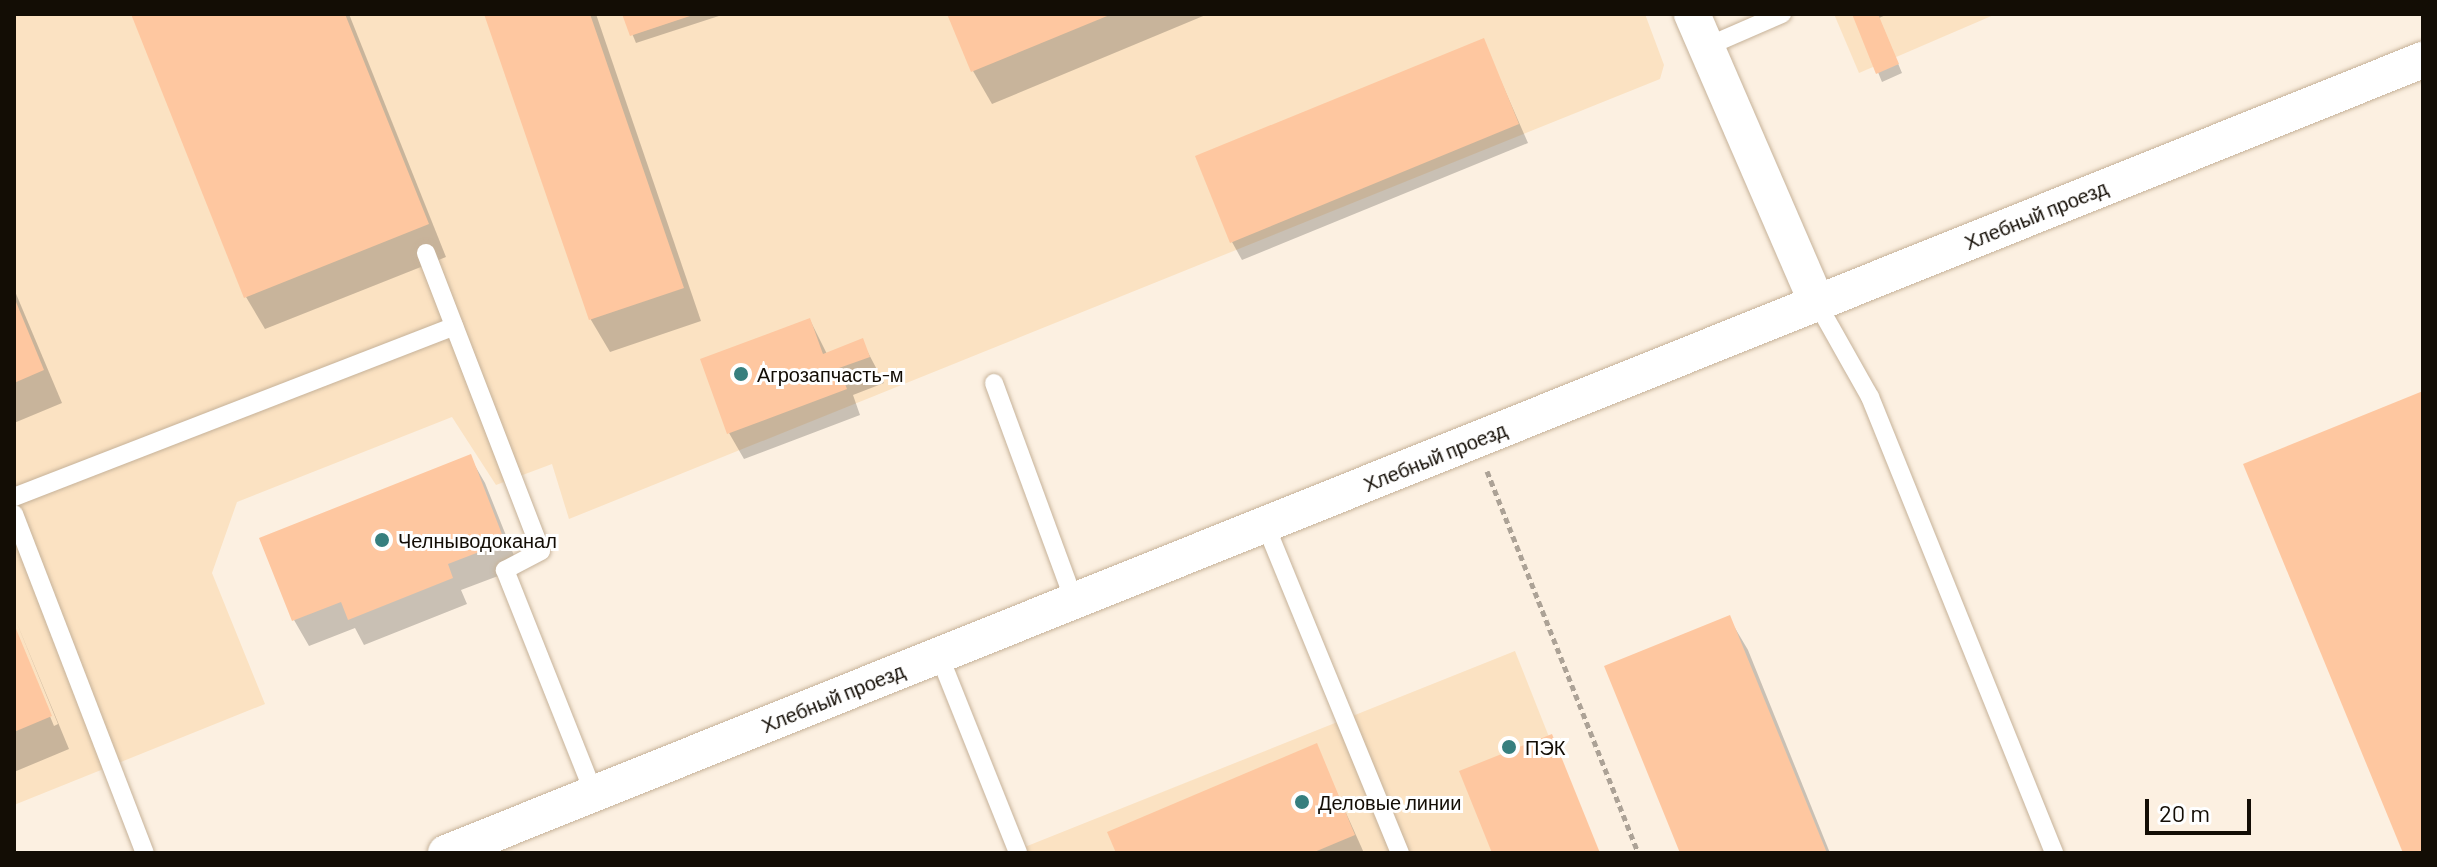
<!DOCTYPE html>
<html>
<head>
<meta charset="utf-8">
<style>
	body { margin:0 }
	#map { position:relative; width:2437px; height:867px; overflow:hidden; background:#fcf0e1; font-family:Barlow,sans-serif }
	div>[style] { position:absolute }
	.built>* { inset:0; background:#fbe2c2 }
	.shadow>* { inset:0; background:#0003 }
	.building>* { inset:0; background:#fec7a0 }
	.path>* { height:5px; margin-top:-2.5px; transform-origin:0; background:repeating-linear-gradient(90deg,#aca296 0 6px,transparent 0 10px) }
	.roads { filter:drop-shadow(0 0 2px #c6b299) drop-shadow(0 0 2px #c6b299) }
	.lane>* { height:18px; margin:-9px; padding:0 9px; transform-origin:9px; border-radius:9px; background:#fff }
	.street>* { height:36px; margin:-18px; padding:0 18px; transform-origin:18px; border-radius:18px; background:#fff }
	.dots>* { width:22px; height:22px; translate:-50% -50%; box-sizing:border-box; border:4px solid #fff; border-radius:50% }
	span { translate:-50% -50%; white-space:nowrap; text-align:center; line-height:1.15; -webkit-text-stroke:6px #fff; paint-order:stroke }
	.street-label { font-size:20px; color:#130d05 }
	.poi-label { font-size:20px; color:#130d05 }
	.left { translate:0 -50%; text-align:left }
	.frame { position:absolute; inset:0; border:16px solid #130d05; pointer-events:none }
	.scale { position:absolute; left:2145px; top:799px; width:106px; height:36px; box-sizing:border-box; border:4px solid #130d05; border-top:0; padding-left:10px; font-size:24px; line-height:28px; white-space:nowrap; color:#130d05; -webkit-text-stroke:6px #fff; paint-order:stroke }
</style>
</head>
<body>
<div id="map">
	<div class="built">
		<i style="clip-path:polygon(14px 14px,1645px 14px,1664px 65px,1660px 79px,569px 519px,552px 464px,496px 485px,452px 417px,237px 502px,212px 573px,265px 704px,14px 805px)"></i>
		<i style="clip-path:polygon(1834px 14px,1996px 14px,1859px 73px)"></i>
		<i style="clip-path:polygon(1515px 651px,1595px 853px,1010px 853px)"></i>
	</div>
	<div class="shadow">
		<i style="clip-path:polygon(133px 14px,349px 14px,446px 257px,265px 329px,246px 297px)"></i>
		<i style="clip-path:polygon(486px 14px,596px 14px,701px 321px,610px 352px,591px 320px)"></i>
		<i style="clip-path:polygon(624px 14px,725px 14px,636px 43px)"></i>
		<i style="clip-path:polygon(949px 14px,1208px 14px,992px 104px,973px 71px)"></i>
		<i style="clip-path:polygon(1854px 14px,1888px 14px,1879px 18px,1902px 73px,1882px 82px)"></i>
		<i style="clip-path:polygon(1483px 40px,1528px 143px,1242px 260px,1232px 242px)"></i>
		<i style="clip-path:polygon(14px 289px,62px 403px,14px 423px)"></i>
		<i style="clip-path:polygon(810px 320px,827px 354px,862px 341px,884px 383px,853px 395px,860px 415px,744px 459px,729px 433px)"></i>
		<i style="clip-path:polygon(470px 457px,485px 483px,519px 568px,461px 590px,467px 604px,364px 645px,355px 628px,309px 646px,294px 620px,262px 539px)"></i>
		<i style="clip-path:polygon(14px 616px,69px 749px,14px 772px,14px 629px,54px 726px,58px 724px)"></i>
		<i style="clip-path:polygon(1729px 618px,1748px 650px,1830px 853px,1682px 853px)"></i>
		<i style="clip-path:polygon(1316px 746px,1364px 853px,1118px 853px)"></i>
	</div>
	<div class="building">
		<i style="clip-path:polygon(131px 14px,345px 14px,429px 224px,244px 298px)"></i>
		<i style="clip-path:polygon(484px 14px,590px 14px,684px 288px,589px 320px)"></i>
		<i style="clip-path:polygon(622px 14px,693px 14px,693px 15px,630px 36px)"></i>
		<i style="clip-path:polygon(947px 14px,1112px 14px,971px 72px)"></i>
		<i style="clip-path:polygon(1852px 14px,1878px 14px,1899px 64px,1876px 74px)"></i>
		<i style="clip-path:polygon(1484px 38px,1519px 124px,1230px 243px,1195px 156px)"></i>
		<i style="clip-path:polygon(14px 297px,44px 370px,14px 383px)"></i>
		<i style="clip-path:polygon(810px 318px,823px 354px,863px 338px,870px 357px,839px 368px,847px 389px,727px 434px,700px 359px)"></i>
		<i style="clip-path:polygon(2423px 391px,2423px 853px,2403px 853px,2243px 464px)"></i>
		<i style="clip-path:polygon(471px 454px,505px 542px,448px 564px,453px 578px,348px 620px,341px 602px,292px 621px,259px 538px)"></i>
		<i style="clip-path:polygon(1730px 615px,1827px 853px,1680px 853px,1604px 666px)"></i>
		<i style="clip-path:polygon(14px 624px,52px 716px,14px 732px)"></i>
		<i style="clip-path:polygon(1552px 734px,1600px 853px,1492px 853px,1459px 771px)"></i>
		<i style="clip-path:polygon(1317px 743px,1355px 835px,1312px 853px,1116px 853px,1107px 832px)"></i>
	</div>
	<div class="path">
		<i style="left:1487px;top:471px;width:411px;rotate:68.4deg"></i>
	</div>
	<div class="roads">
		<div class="lane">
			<i style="left:1706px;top:47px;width:83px;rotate:-23.5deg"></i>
			<i style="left:426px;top:253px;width:319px;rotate:68.9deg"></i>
			<i style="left:541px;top:551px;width:41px;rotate:152.2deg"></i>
			<i style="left:505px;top:570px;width:241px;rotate:68.3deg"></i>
			<i style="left:1817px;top:303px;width:108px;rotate:60.6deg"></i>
			<i style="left:1870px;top:397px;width:492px;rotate:68deg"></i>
			<i style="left:994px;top:383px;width:232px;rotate:69.8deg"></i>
			<i style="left:14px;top:497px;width:472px;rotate:-21.2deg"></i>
			<i style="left:14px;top:514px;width:363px;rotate:68.9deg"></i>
			<i style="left:1265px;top:524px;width:356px;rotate:67.7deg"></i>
			<i style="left:939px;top:655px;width:213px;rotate:68.2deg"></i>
		</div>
		<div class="street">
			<i style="left:1692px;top:14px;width:315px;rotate:66.6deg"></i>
			<i style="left:446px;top:853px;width:2130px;rotate:-21.86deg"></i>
		</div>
	</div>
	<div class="dots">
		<i style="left:741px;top:374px;background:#377f7e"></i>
		<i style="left:382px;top:540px;background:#377f7e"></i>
		<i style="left:1509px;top:747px;background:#377f7e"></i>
		<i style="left:1302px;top:802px;background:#377f7e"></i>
	</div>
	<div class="street-label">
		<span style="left:2036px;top:215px;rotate:-22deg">Хлебный проезд</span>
		<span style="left:1435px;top:457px;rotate:-22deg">Хлебный проезд</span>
		<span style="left:833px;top:698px;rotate:-22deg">Хлебный проезд</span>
	</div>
	<div class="poi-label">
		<span class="left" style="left:757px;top:374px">Агрозапчасть-м</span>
		<span class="left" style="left:398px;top:540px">Челныводоканал</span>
		<span class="left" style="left:1525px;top:747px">ПЭК</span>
		<span class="left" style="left:1318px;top:802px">Деловые линии</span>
	</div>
	<div class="frame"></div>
	<div class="scale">20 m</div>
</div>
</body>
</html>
